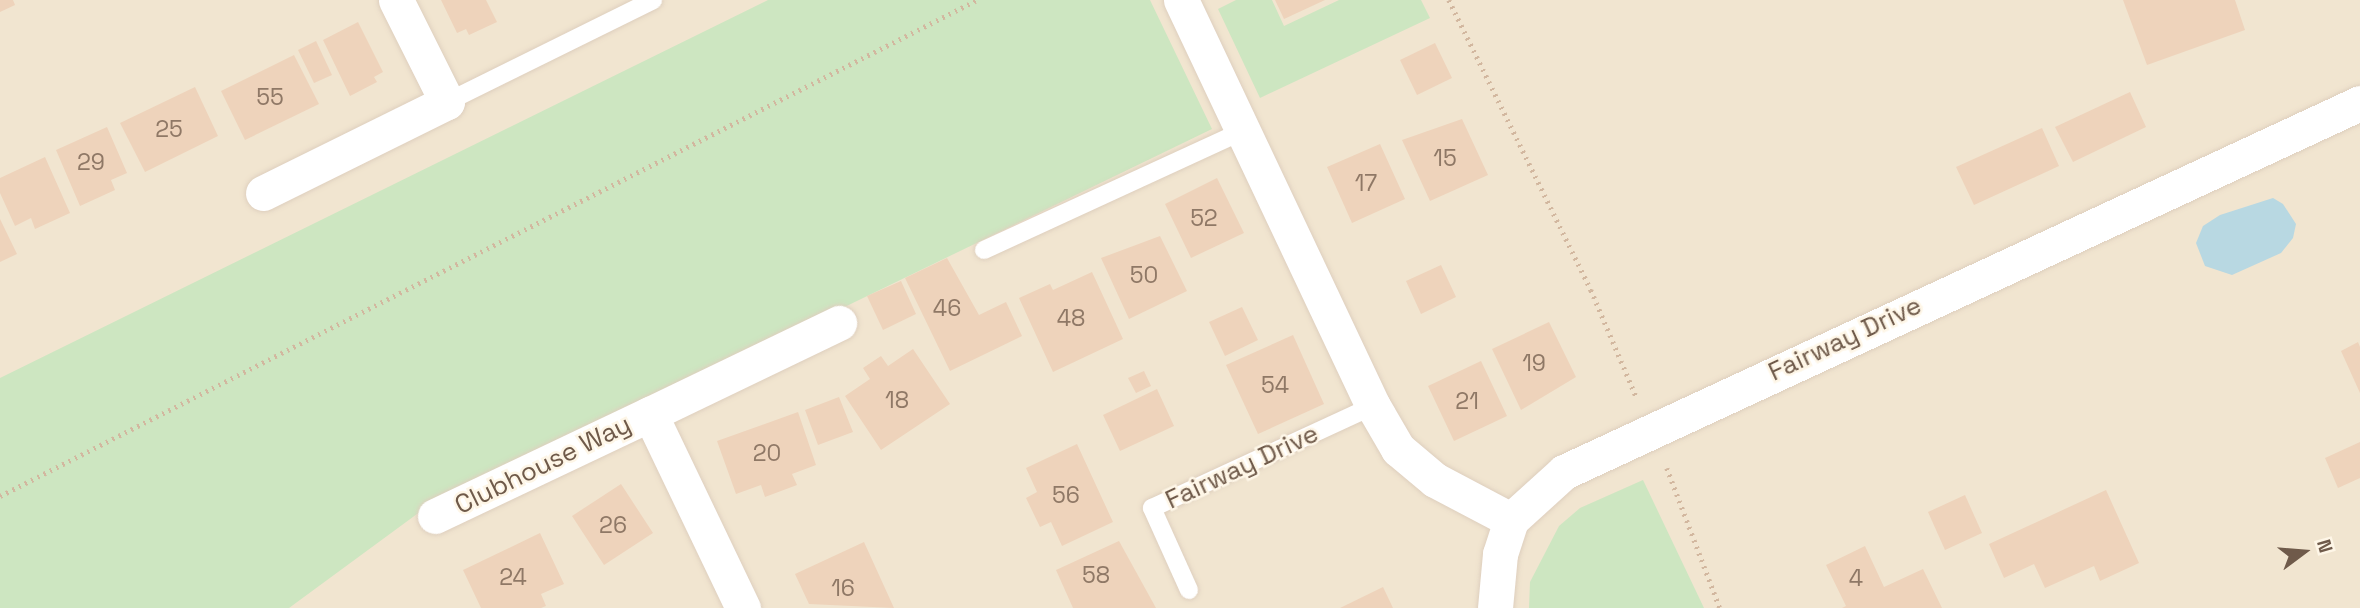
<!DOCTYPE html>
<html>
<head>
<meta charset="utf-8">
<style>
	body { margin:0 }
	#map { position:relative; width:2360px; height:608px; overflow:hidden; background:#faf2e1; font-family:"Space Grotesk",sans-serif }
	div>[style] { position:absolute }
	.residential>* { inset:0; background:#f1e5d0 }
	.green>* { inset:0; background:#cde6c1 }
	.water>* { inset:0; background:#b8d8e2 }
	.building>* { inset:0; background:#eed3bb }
	.path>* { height:4.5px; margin-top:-2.25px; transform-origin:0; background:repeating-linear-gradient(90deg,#d2b79f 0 2px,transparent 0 7px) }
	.roads { filter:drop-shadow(0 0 2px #decfbe) drop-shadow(0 0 2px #decfbe) }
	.service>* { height:18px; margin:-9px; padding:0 9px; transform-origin:9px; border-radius:9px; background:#fff }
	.minor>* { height:35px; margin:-17.5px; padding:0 17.5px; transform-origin:17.5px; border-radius:17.5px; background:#fff }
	span { translate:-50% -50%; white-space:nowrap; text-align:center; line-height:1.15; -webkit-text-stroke:5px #fef6e7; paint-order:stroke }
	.number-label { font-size:23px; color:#8f7866 }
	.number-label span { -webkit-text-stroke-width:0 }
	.street-label { font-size:26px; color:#6f5a4a }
	.north { position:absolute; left:2269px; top:517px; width:70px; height:70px; -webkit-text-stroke:5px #fef6e7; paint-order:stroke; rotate:74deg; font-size:19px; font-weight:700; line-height:28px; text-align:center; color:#6f5a4a }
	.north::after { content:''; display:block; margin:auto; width:24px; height:32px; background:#6f5a4a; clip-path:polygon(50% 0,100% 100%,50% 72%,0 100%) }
</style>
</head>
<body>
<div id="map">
	<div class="residential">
		<i style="clip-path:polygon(0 0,2360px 0,2360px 608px,0 608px)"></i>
	</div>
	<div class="green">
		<i style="clip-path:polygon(768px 0,1150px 0,1212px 129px,417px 514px,289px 608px,0 608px,0 378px)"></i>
		<i style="clip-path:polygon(1236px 0,1272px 0,1284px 26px,1339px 0,1421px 0,1430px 18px,1260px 98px,1218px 9px)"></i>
		<i style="clip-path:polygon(1643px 480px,1704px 608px,1529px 608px,1530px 582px,1559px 526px,1580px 508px)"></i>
	</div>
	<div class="water">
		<i style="clip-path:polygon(2273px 198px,2283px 204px,2296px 224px,2293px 238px,2281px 253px,2232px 275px,2205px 266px,2196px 243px,2203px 226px,2220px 215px)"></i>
	</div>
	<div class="building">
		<i style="clip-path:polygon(0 0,13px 0,15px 5px,0 12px)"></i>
		<i style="clip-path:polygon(441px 0,486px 0,497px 22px,469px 35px,466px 29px,457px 33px)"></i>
		<i style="clip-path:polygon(1275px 0,1325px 0,1284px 19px)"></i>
		<i style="clip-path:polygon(2123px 0,2235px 0,2245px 30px,2147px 65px)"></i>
		<i style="clip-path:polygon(358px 22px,383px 72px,374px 77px,377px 82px,350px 96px,323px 40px)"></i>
		<i style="clip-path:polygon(316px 41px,332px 75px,314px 83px,298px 50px)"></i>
		<i style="clip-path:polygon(1435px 43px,1452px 78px,1417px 95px,1400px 60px)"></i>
		<i style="clip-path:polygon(294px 55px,319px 104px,245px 140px,221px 91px)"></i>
		<i style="clip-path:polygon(195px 87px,218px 136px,145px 172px,120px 123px)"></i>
		<i style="clip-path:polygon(2130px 92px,2146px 127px,2073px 162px,2055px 127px)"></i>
		<i style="clip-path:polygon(1462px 119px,1488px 175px,1430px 201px,1402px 140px)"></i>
		<i style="clip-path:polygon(107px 127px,127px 173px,111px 180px,115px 190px,80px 206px,56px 150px)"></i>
		<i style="clip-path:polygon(2042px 128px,2059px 166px,1974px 205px,1956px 167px)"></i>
		<i style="clip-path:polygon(1380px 144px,1405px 199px,1352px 223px,1327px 167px)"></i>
		<i style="clip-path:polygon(45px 157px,70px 213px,35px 229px,31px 218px,15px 226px,0 193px,0 178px)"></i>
		<i style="clip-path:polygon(1217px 178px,1244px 233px,1191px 258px,1165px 204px)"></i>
		<i style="clip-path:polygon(0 219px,17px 254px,0 262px)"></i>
		<i style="clip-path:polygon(1160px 236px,1187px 291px,1129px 319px,1101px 258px)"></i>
		<i style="clip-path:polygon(947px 258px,979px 315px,1006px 302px,1022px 336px,950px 371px,905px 278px)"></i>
		<i style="clip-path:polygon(1441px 265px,1456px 297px,1421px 314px,1406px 281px)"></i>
		<i style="clip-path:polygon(1092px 272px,1123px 339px,1053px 372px,1019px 298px,1050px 284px,1053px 290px)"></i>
		<i style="clip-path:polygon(901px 281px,916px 314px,883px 330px,867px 296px)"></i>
		<i style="clip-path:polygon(1242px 307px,1258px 340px,1225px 356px,1209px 322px)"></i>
		<i style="clip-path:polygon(1549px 322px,1576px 377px,1521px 410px,1492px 349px)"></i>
		<i style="clip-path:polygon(1293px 335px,1324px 404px,1258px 434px,1226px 365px)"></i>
		<i style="clip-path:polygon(2358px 342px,2360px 347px,2360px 393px,2341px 351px)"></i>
		<i style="clip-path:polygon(913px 349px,950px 404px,881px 450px,845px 396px,870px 379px,863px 368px,881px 356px,888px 366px)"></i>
		<i style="clip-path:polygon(1481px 361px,1507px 416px,1454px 441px,1428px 386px)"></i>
		<i style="clip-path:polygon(1144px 371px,1151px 386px,1136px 393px,1128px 378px)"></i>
		<i style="clip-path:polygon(1157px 389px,1174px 426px,1120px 451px,1103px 415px)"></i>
		<i style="clip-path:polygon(839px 397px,853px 432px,818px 445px,805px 410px)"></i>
		<i style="clip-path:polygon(798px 412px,816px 465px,792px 474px,797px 485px,765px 497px,761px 485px,736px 494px,717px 441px)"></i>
		<i style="clip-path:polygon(2360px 442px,2360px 478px,2338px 488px,2325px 458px)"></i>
		<i style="clip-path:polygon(1077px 444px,1113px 522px,1062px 546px,1051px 522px,1040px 527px,1026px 498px,1037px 492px,1026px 468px)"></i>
		<i style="clip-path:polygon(621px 484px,653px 533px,604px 565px,572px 516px)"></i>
		<i style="clip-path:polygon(2106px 490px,2139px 563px,2100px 581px,2094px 566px,2045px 588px,2034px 564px,2004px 578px,1989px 544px)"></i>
		<i style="clip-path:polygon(1965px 495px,1982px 533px,1945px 550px,1928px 512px)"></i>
		<i style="clip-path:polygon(540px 533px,564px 584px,541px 594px,546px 606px,541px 608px,481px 608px,463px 570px)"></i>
		<i style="clip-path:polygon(1119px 541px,1156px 608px,1073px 608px,1056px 570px)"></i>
		<i style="clip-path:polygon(864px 542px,894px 608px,809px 604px,795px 574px)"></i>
		<i style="clip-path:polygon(1865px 546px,1884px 587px,1923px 569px,1942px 608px,1842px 608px,1846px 606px,1826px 565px)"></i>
		<i style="clip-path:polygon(1383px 587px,1393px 608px,1340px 608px)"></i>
	</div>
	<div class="path">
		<i style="left:1449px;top:0;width:323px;rotate:63.9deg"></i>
		<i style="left:1591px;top:290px;width:115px;rotate:67deg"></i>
		<i style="left:1667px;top:468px;width:150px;rotate:69.3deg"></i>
		<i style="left:0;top:496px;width:1096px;rotate:-26.92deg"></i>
	</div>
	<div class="roads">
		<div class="service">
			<i style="left:447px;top:102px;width:230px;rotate:-26.3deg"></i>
			<i style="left:984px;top:250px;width:285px;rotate:-24.7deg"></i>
			<i style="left:1189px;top:590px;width:90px;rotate:-114.3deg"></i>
			<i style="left:1152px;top:508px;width:243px;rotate:-24.8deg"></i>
		</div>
		<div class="minor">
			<i style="left:1181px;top:0;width:449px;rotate:64.7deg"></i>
			<i style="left:1373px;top:406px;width:50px;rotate:59.8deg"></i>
			<i style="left:1398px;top:449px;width:48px;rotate:40deg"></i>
			<i style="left:1435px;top:480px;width:86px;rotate:27.8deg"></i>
			<i style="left:263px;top:193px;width:205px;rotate:-26.3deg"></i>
			<i style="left:447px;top:102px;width:114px;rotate:-116.6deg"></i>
			<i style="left:435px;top:516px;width:238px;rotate:-25.4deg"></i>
			<i style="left:743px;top:608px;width:215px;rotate:-115.6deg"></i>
			<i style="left:650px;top:414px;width:210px;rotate:-25.7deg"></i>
			<i style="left:1495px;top:608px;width:54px;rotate:-84.7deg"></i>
			<i style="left:1500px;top:554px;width:36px;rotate:-72deg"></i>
			<i style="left:1511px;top:520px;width:72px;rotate:-42.2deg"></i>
			<i style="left:1564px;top:472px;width:877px;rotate:-24.87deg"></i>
		</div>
	</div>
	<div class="number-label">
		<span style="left:270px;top:97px">55</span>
		<span style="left:169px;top:129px">25</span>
		<span style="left:1445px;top:158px">15</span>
		<span style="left:91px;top:162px">29</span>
		<span style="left:1366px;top:183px">17</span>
		<span style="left:1204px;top:218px">52</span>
		<span style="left:1144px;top:275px">50</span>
		<span style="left:947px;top:308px">46</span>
		<span style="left:1071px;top:318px">48</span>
		<span style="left:1534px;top:363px">19</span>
		<span style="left:1275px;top:385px">54</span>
		<span style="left:897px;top:400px">18</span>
		<span style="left:1467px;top:401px">21</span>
		<span style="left:767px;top:453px">20</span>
		<span style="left:1066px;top:495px">56</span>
		<span style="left:613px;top:525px">26</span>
		<span style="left:1096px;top:575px">58</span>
		<span style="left:513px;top:577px">24</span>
		<span style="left:1856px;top:578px">4</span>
		<span style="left:843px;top:588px">16</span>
	</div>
	<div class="street-label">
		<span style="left:1845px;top:339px;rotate:-25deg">Fairway Drive</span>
		<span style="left:543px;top:465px;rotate:-26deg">Clubhouse Way</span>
		<span style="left:1242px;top:467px;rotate:-25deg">Fairway Drive</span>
	</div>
	<div class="north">N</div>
</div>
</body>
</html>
